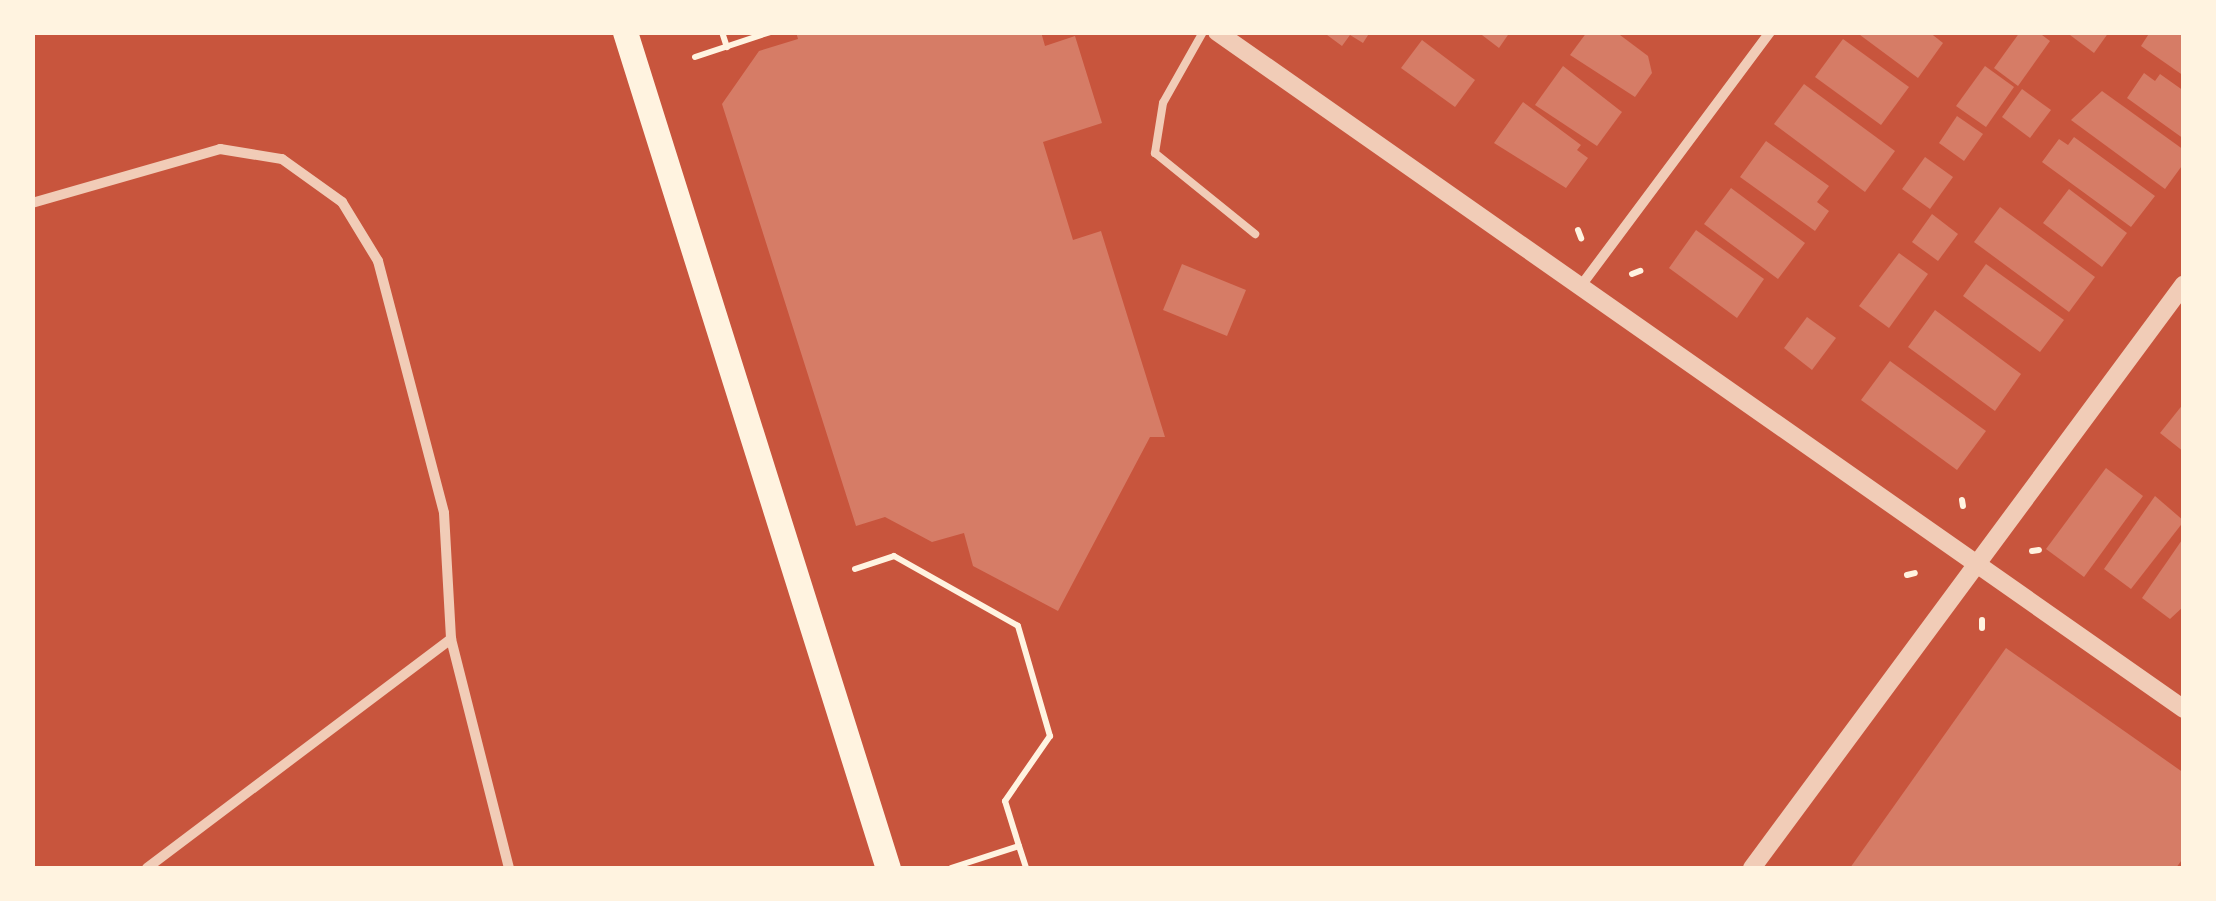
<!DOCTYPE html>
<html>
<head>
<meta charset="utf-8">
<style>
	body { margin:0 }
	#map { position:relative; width:2216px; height:901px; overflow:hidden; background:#c8553d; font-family:"DM Sans",sans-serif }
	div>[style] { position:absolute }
	.building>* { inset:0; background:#d67c66 }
	.path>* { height:6px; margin:-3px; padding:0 3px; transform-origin:3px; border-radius:3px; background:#fff3e0 }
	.service>* { height:8px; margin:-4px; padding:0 4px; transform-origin:4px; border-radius:4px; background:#f1ccb7 }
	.minor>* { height:10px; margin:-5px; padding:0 5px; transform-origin:5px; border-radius:5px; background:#f1ccb7 }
	.tertiary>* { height:18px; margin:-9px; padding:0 9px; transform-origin:9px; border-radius:9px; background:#f1ccb7 }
	.primary>* { height:25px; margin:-12.5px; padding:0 12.5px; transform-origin:12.5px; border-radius:12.5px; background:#fff3e0 }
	span { translate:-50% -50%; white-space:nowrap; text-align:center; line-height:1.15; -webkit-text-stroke:8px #fff3e0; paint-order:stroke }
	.frame { position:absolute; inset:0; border:35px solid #fff3e0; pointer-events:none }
</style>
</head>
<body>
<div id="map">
	<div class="building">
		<i style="clip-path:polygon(796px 32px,1041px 32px,1045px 46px,1075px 36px,1102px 123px,1043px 142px,1073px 240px,1101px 231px,1165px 437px,1150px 437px,1058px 611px,973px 566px,964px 533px,932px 542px,885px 517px,856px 526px,722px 104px,759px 51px,798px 39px)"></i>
		<i style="clip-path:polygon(1323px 32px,1370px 32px,1363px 43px,1350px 35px,1342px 46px)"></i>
		<i style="clip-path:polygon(1478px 32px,1510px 32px,1499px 48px)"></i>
		<i style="clip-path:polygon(1587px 32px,1616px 32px,1648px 56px,1652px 73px,1635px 97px,1570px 55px)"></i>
		<i style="clip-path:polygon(1856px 32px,1929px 32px,1943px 43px,1918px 78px)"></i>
		<i style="clip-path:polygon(2020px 32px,2038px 32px,2050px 41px,2018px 86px,1994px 68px)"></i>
		<i style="clip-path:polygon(2066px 32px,2109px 32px,2094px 53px)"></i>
		<i style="clip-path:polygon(2150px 32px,2184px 32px,2184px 76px,2141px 46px)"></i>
		<i style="clip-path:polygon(1843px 39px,1909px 87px,1881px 125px,1815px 77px)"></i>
		<i style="clip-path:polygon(1422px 40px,1475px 80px,1455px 107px,1401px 68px)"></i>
		<i style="clip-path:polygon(1563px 66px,1622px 112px,1597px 146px,1535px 105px)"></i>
		<i style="clip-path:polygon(1985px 66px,2014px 87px,1986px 127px,1956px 106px)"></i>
		<i style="clip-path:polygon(2144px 73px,2155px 81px,2160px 74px,2184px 91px,2184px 139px,2127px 98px)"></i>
		<i style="clip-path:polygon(1804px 84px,1895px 151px,1865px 192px,1774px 124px)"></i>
		<i style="clip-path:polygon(2022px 89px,2051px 110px,2030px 138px,2002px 117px)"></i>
		<i style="clip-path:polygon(2102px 91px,2184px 150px,2184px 163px,2165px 189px,2071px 120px)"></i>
		<i style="clip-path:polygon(1523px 102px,1581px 145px,1577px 150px,1588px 158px,1566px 188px,1494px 143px)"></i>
		<i style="clip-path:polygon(1957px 116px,1983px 134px,1964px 161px,1939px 143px)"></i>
		<i style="clip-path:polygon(2074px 137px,2155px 196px,2131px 227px,2042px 162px,2059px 139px,2068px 145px)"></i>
		<i style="clip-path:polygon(1766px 141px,1829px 186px,1817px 202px,1829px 211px,1815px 231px,1740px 177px)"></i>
		<i style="clip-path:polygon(1925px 157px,1953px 177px,1930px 209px,1902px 189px)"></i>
		<i style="clip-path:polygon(1731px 188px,1805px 243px,1778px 279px,1704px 224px)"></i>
		<i style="clip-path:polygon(2069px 189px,2127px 233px,2102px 267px,2043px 223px)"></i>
		<i style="clip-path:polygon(2000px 207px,2095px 277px,2069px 312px,1974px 242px)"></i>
		<i style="clip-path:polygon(1932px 214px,1958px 234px,1938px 261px,1912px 242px)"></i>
		<i style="clip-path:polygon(1696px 230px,1764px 279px,1737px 318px,1669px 268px)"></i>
		<i style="clip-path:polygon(1899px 253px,1928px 274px,1889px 328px,1859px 306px)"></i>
		<i style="clip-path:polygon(1182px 264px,1246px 290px,1227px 336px,1163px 310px)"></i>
		<i style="clip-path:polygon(1986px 264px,2064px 320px,2040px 352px,1963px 296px)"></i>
		<i style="clip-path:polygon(1935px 310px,2021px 374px,1995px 411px,1908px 347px)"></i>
		<i style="clip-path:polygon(1807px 317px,1836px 338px,1812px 370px,1784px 348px)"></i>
		<i style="clip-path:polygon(1890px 361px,1986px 431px,1957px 470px,1861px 400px)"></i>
		<i style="clip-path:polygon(2184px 403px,2184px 452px,2160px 433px)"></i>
		<i style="clip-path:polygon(2106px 468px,2143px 496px,2084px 577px,2046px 549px)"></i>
		<i style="clip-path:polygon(2155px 496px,2184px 521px,2131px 589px,2104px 569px)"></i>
		<i style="clip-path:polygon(2184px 537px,2184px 606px,2170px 619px,2142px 598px)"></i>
		<i style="clip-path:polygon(2006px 648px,2184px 773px,2184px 857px,2176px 868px,1850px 868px)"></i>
	</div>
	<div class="path">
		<i style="left:722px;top:32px;width:16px;rotate:72deg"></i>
		<i style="left:695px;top:57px;width:79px;rotate:-18.4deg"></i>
		<i style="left:1578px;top:230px;width:9px;rotate:69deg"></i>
		<i style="left:1632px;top:274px;width:9px;rotate:-21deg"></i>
		<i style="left:1962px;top:500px;width:6px;rotate:81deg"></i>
		<i style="left:2032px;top:551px;width:7px;rotate:-8deg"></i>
		<i style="left:855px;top:569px;width:41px;rotate:-18.4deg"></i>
		<i style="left:894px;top:556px;width:142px;rotate:29.4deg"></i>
		<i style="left:1018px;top:626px;width:115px;rotate:73.8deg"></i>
		<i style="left:1050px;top:736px;width:79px;rotate:124.7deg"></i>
		<i style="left:1005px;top:801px;width:47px;rotate:72.7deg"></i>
		<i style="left:1907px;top:575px;width:8px;rotate:-14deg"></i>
		<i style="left:1982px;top:620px;width:8px;rotate:90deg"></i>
		<i style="left:951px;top:868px;width:71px;rotate:-17.9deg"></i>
		<i style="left:1019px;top:846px;width:23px;rotate:72deg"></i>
	</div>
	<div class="service">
		<i style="left:1203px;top:32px;width:81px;rotate:119.4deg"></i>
		<i style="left:1163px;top:103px;width:51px;rotate:99.1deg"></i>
		<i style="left:1155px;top:153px;width:129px;rotate:39deg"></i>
	</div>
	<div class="minor">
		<i style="left:32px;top:203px;width:196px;rotate:-16deg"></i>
		<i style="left:220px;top:149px;width:63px;rotate:9.2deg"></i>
		<i style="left:282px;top:159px;width:74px;rotate:35.6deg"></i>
		<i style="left:342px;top:202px;width:69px;rotate:58.6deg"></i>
		<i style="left:378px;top:261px;width:260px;rotate:75.3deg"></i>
		<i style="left:444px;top:513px;width:126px;rotate:86.8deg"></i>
		<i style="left:451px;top:639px;width:236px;rotate:75.8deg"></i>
		<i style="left:1580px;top:287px;width:318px;rotate:-53.3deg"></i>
		<i style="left:147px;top:868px;width:381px;rotate:-37deg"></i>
	</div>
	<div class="tertiary">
		<i style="left:1217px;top:32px;width:1180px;rotate:35deg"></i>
		<i style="left:1752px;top:868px;width:726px;rotate:-53.51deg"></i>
	</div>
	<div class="primary">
		<i style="left:625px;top:32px;width:876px;rotate:72.54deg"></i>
	</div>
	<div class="frame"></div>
</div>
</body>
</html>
